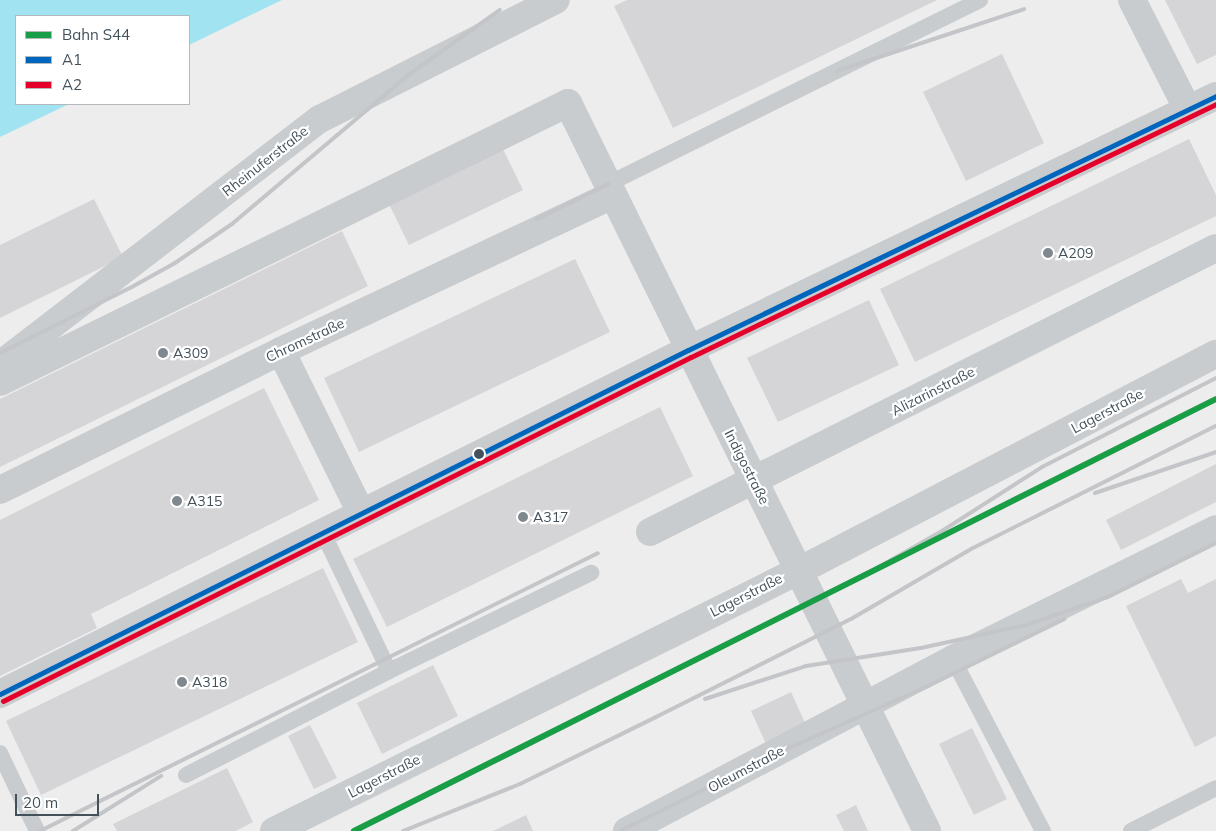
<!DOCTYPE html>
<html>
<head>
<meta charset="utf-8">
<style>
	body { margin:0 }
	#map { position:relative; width:1216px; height:831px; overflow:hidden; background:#eeeded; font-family:Mulish,sans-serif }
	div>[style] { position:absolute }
	.water>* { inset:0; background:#a1e3f0 }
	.building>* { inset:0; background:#d5d5d7 }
	.service>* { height:16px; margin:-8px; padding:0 8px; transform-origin:8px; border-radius:8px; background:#c9ccce }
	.minor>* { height:28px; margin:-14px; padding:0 14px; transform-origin:14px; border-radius:14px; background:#c9ccce }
	.rail>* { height:4px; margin:-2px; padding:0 2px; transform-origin:2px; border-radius:2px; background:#c3c5c8 }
	.bus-1>* { height:5px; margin:-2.5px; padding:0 2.5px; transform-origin:2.5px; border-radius:2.5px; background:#0065bd }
	.bus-2>* { height:5px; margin:-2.5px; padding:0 2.5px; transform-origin:2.5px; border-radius:2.5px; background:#e4002b }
	.rail-1>* { height:6px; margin:-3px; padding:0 3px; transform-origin:3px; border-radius:3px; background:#1a9d47 }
	.dots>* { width:14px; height:14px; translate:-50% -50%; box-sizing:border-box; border:2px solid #fff; border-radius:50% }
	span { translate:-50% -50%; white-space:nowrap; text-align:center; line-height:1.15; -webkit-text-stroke:4.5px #fff; paint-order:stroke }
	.street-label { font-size:14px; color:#43515b }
	.poi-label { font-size:14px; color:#43515b }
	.left { translate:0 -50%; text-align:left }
	.legend { position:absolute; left:15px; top:15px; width:175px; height:90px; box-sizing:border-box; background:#fff; border:1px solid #b4b9bd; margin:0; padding:6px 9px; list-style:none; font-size:15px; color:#43515b }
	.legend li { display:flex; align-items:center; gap:10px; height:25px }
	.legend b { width:25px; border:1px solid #b4b9bd }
	.scale { position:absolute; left:15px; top:794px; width:84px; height:22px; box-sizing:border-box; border:2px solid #43515b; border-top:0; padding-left:6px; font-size:15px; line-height:18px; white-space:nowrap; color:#43515b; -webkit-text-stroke:4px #fff; paint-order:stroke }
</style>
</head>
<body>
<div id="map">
	<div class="water">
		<i style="clip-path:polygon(0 0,282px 0,189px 45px,189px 16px,16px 16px,16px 104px,69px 104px,0 137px)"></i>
	</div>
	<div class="building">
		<i style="clip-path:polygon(627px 0,937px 0,673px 128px,614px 6px)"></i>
		<i style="clip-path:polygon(1165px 0,1216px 0,1216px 55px,1197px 64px)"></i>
		<i style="clip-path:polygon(1002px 54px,1044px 143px,966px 181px,923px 92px)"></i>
		<i style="clip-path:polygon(1189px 139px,1216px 195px,1216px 216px,915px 362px,880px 289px)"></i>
		<i style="clip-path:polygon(502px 147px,523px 190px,409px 245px,388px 202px)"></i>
		<i style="clip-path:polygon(94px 199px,123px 257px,0 318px,0 245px)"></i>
		<i style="clip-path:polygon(342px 231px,368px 286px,0 467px,0 399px)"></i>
		<i style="clip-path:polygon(575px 259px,610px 332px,359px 452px,324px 378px)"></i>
		<i style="clip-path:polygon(869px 300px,899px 365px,778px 422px,747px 358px)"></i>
		<i style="clip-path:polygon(264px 388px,319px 500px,91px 614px,97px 628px,0 676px,0 520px)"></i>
		<i style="clip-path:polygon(660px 407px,693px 476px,387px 627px,353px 559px)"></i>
		<i style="clip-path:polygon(1216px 464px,1216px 502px,1121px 550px,1106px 520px)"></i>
		<i style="clip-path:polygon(323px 568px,358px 642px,41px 795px,6px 721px)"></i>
		<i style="clip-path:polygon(1181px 579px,1188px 593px,1216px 579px,1216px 736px,1195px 747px,1126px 606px)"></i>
		<i style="clip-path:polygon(433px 665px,458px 716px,382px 754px,357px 703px)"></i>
		<i style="clip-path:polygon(791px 692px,806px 725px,766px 744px,751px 711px)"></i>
		<i style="clip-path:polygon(310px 725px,337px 778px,314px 789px,288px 736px)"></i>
		<i style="clip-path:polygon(972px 728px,1007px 799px,974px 815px,939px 744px)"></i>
		<i style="clip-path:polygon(227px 768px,253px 822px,236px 831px,117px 831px,113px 824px)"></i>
		<i style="clip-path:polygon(856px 805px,868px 831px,844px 831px,836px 815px)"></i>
		<i style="clip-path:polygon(526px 815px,533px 831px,493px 831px)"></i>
	</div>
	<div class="service">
		<i style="left:608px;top:184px;width:415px;rotate:-26.3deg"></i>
		<i style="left:323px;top:533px;width:153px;rotate:64.4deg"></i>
		<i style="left:389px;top:671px;width:225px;rotate:-25.9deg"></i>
		<i style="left:953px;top:659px;width:194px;rotate:62.4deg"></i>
		<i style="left:0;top:753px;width:86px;rotate:64.6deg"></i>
		<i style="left:186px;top:775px;width:228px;rotate:-27.1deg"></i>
		<i style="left:1131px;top:831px;width:95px;rotate:-26.8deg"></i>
	</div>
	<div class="minor">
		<i style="left:1132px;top:0;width:123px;rotate:63deg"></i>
		<i style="left:281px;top:351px;width:181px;rotate:63.7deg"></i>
		<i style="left:0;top:365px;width:404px;rotate:-37.6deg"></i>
		<i style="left:320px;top:119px;width:264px;rotate:-26.8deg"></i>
		<i style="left:0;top:382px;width:633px;rotate:-26.16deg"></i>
		<i style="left:568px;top:103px;width:812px;rotate:63.75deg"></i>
		<i style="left:0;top:490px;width:313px;rotate:-26.3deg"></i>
		<i style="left:281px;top:351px;width:367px;rotate:-25.2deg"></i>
		<i style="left:650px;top:532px;width:633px;rotate:-26.65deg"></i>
		<i style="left:0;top:694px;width:769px;rotate:-26.57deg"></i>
		<i style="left:688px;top:350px;width:586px;rotate:-25.69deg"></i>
		<i style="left:274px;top:831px;width:605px;rotate:-26.4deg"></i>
		<i style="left:816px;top:562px;width:451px;rotate:-27.5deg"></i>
		<i style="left:627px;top:831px;width:369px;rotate:-27.8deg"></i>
		<i style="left:953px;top:659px;width:293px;rotate:-26.3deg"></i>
	</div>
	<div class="rail">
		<i style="left:837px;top:71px;width:197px;rotate:-18.3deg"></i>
		<i style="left:537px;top:219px;width:79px;rotate:-26.2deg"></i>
		<i style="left:0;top:353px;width:145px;rotate:-26.6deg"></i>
		<i style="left:130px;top:288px;width:51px;rotate:-29.1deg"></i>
		<i style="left:175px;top:263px;width:69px;rotate:-34.4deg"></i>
		<i style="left:232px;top:224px;width:229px;rotate:-40.2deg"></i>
		<i style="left:407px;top:76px;width:114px;rotate:-35.4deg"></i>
		<i style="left:1095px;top:493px;width:128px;rotate:-18.7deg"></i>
		<i style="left:870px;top:572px;width:83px;rotate:-29.7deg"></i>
		<i style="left:942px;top:531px;width:119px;rotate:-32.6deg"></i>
		<i style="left:1042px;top:467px;width:195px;rotate:-27.1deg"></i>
		<i style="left:705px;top:699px;width:106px;rotate:-18.1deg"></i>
		<i style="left:806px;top:666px;width:116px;rotate:-8.9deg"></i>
		<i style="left:921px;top:648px;width:107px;rotate:-12.4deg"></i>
		<i style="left:1026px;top:625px;width:87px;rotate:-18.9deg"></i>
		<i style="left:1108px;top:597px;width:121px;rotate:-26.6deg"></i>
		<i style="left:40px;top:831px;width:623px;rotate:-26.48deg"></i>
		<i style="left:73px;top:831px;width:104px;rotate:-32deg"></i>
		<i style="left:403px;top:831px;width:126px;rotate:-21.9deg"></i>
		<i style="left:520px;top:784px;width:152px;rotate:-26.2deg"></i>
		<i style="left:656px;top:717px;width:218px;rotate:-26.7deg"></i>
		<i style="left:851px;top:619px;width:141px;rotate:-30.2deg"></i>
		<i style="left:973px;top:548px;width:272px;rotate:-26.7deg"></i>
		<i style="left:620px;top:831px;width:169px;rotate:-26.4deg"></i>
		<i style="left:771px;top:756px;width:172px;rotate:-24deg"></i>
		<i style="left:928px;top:686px;width:152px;rotate:-26.2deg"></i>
	</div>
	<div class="bus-1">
		<i style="left:0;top:694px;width:769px;rotate:-26.57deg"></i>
		<i style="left:688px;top:350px;width:586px;rotate:-25.69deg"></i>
	</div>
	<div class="bus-2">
		<i style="left:3px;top:701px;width:769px;rotate:-26.57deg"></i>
		<i style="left:691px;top:357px;width:583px;rotate:-25.73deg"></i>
	</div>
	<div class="rail-1">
		<i style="left:354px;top:831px;width:964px;rotate:-26.62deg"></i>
	</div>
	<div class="dots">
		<i style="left:1048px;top:253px;background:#7f888e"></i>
		<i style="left:163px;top:353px;background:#7f888e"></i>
		<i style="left:479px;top:454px;background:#43515b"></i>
		<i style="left:177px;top:501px;background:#7f888e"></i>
		<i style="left:523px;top:517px;background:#7f888e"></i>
		<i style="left:182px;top:682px;background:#7f888e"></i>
	</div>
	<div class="street-label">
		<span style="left:265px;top:161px;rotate:-38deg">Rheinuferstraße</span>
		<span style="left:305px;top:340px;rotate:-25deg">Chromstraße</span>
		<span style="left:933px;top:391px;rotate:-27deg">Alizarinstraße</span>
		<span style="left:1107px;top:411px;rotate:-28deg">Lagerstraße</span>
		<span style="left:747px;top:467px;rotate:63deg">Indigostraße</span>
		<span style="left:746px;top:595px;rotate:-27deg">Lagerstraße</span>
		<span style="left:746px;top:769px;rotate:-28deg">Oleumstraße</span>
		<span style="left:384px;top:776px;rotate:-27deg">Lagerstraße</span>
	</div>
	<div class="poi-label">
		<span class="left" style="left:1058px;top:253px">A209</span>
		<span class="left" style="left:173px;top:353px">A309</span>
		<span class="left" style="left:187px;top:501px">A315</span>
		<span class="left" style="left:533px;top:517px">A317</span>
		<span class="left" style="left:192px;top:682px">A318</span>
	</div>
	<ul class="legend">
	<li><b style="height:6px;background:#1a9d47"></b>Bahn S44</li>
	<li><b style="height:6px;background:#0065bd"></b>A1</li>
	<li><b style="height:6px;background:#e4002b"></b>A2</li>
	</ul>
	<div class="scale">20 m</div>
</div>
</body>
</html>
